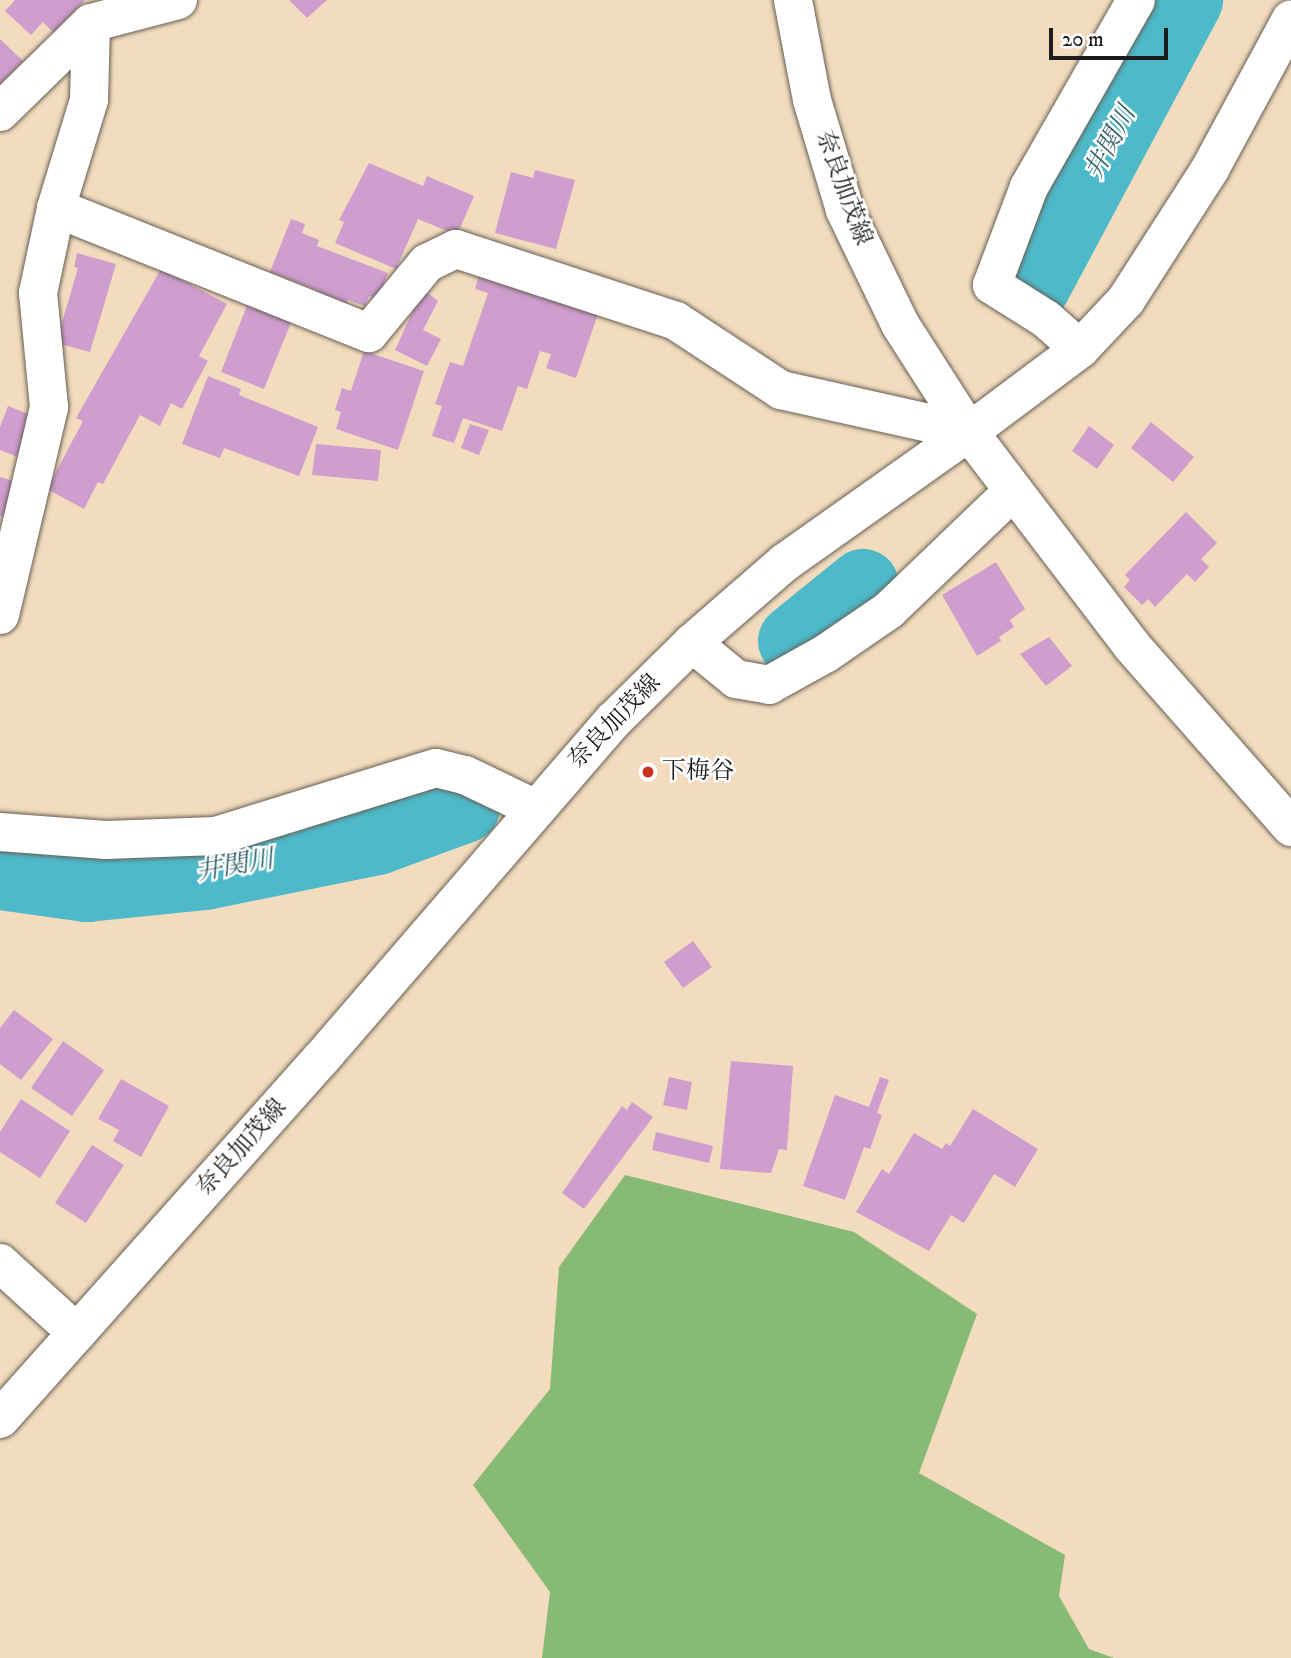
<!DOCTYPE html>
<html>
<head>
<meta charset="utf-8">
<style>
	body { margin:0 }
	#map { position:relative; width:1291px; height:1658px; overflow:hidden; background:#f3dcbe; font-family:"IM FELL DW Pica","Noto Serif JP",serif }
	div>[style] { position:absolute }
	.forest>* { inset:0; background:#87bb75 }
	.river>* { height:72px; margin:-36px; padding:0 36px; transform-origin:36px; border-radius:36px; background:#4db9c9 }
	.building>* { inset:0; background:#cf9dce }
	.roads { filter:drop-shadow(0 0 2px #675f55) drop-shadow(0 0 2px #675f55) }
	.minor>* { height:38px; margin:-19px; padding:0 19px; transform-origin:19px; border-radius:19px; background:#fff }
	.major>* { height:38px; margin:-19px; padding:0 19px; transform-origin:19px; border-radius:19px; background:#fff }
	.dots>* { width:19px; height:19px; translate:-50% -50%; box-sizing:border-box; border:4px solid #fff; border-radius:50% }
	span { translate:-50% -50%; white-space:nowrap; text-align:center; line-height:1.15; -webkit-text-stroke:5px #fff; paint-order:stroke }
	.street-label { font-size:24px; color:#1c1c1c }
	.poi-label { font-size:24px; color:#1c1c1c }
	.left { translate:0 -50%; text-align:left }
	.water-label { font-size:26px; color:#32636a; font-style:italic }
	.scale { position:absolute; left:1049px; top:28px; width:119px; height:32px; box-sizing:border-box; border:4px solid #1c1c1c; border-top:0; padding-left:9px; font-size:21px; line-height:24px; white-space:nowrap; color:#1c1c1c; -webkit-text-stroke:5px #fff; paint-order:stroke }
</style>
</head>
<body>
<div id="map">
	<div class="forest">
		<i style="clip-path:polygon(625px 1175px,854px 1232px,977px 1314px,919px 1473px,1065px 1555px,1059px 1596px,1089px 1649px,1114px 1658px,542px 1658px,550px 1592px,473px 1485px,550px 1389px,559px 1267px)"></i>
	</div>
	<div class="river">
		<i style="left:1035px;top:285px;width:323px;rotate:-61.9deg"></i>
		<i style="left:794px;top:641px;width:89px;rotate:-39.1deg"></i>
		<i style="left:0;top:874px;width:88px;rotate:7.9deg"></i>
		<i style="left:87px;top:886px;width:119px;rotate:-5.8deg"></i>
		<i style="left:205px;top:874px;width:176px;rotate:-11.5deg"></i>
		<i style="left:377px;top:839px;width:93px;rotate:-20.2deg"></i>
	</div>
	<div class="building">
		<i style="clip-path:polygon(15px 0,85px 0,54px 33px,43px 22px,31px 35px,5px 11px)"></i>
		<i style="clip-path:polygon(289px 0,327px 0,307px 18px)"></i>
		<i style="clip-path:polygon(0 39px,23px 61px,0 84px)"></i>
		<i style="clip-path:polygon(369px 163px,423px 186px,427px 176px,474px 196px,457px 235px,418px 219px,396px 269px,335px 243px,344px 222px,339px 220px)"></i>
		<i style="clip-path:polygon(535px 170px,575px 180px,556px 249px,495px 233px,511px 172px,533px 178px)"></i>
		<i style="clip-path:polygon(291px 219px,305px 224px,302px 233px,319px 240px,317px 246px,388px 273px,378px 300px,369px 296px,365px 306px,348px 300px,345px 307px,315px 296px,317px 290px,270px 272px)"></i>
		<i style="clip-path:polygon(77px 253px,116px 264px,90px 352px,56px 343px,78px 268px,74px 267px)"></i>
		<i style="clip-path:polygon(161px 269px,227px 304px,199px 356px,208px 361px,182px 409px,171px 403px,160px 426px,140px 415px,103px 484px,98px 482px,84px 509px,47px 489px,83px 421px,76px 418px)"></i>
		<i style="clip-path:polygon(480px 272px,598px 314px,576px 378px,546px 368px,551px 354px,540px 351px,527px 389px,518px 386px,502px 431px,463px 418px,454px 443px,432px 436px,442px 406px,435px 404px,450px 362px,463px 366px,488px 293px,475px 289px)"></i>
		<i style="clip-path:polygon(423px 289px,438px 301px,423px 330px,441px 339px,427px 366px,395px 350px)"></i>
		<i style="clip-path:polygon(248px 303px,292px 320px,264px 389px,221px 372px)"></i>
		<i style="clip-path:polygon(364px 351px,424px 371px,398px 450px,336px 429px,341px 412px,335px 410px,342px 388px,351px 391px)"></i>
		<i style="clip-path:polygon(208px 376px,241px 389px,239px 395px,318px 427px,299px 476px,224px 448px,220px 458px,182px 444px)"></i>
		<i style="clip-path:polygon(8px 406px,33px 416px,18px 457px,0 450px,0 427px)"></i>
		<i style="clip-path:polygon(1151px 422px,1194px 457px,1173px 482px,1131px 448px)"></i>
		<i style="clip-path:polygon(470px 424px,489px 430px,479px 455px,461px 448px)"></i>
		<i style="clip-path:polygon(1089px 426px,1114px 445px,1097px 469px,1072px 451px)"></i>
		<i style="clip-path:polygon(316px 444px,381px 450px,378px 481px,312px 475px)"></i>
		<i style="clip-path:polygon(0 477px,17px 482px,7px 517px,0 516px)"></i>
		<i style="clip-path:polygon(1186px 512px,1217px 543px,1201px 559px,1209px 567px,1195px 582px,1187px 574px,1155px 607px,1148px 599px,1142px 605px,1124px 587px,1130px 580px,1125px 575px)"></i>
		<i style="clip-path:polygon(996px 562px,1025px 609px,1010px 620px,1014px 627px,999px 637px,1001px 641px,977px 656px,942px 595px)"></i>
		<i style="clip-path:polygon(1049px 637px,1072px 666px,1046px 686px,1020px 654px)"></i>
		<i style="clip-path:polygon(693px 941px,712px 967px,683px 988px,664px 962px)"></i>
		<i style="clip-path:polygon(14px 1010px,53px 1039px,21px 1080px,0 1064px,0 1028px)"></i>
		<i style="clip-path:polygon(63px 1041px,104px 1070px,72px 1116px,31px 1088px)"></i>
		<i style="clip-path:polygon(731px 1061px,793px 1066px,787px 1150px,779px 1149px,771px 1173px,720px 1169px)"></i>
		<i style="clip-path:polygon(669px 1077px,692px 1082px,687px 1110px,663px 1105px)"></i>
		<i style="clip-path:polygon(880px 1077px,889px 1080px,877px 1113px,882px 1115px,870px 1149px,864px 1147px,845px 1200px,803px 1186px,835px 1095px,869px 1107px)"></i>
		<i style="clip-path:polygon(121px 1079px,169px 1106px,141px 1157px,113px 1141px,119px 1130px,98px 1119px)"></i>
		<i style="clip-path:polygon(21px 1099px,70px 1131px,40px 1178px,0 1152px,0 1132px)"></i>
		<i style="clip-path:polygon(632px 1102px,653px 1117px,584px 1209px,562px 1193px,622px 1106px,627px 1110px)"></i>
		<i style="clip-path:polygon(973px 1109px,1038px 1149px,1015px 1187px,994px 1174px,964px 1223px,951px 1215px,929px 1251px,856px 1212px,882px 1169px,889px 1174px,914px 1133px,942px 1149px,946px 1143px,950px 1146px)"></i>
		<i style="clip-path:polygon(656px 1132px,713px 1146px,709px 1163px,652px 1150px)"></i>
		<i style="clip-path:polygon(92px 1145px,124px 1165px,86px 1223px,55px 1203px)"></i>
	</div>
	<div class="roads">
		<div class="minor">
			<i style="left:0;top:112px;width:127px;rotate:-44.4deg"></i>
			<i style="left:91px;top:23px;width:90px;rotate:-14.8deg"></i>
			<i style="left:56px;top:208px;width:113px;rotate:-73deg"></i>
			<i style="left:89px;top:100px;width:77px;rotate:-88.5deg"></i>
			<i style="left:1080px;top:349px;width:45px;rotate:-138.6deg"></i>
			<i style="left:1046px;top:319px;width:64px;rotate:-147.8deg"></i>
			<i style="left:992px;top:285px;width:105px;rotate:-69.3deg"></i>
			<i style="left:1029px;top:187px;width:215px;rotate:-60.2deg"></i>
			<i style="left:969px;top:432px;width:139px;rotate:-36.8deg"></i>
			<i style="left:1080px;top:349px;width:67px;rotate:-46.8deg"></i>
			<i style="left:1126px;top:300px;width:156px;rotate:-57.3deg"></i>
			<i style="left:1210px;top:169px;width:170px;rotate:-61.6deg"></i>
			<i style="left:0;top:615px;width:214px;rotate:-76.7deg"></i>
			<i style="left:49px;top:407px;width:115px;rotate:-95.5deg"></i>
			<i style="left:38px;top:293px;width:87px;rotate:-78deg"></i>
			<i style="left:56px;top:208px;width:337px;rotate:21.8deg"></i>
			<i style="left:369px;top:333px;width:91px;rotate:-50.4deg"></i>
			<i style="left:427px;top:263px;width:32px;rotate:-26deg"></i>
			<i style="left:456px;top:249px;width:231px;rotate:18.1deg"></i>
			<i style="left:676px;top:321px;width:126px;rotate:33.3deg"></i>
			<i style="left:781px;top:390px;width:193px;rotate:12.6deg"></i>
			<i style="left:969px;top:432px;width:269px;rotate:52.7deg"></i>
			<i style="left:1132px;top:646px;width:241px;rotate:48.7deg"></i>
			<i style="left:692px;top:643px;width:57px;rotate:39.3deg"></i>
			<i style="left:736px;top:679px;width:34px;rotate:10deg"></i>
			<i style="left:769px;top:685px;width:64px;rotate:-29deg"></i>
			<i style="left:825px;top:654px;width:78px;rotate:-34.5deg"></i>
			<i style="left:889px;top:610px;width:172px;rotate:-43.8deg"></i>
			<i style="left:0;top:832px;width:106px;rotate:4.3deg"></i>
			<i style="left:106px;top:840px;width:110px;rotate:-2.1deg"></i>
			<i style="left:216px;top:836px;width:230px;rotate:-17.2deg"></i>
			<i style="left:436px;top:768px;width:30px;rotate:14deg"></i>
			<i style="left:465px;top:775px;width:76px;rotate:25.6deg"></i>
			<i style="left:0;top:1263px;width:104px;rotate:42.3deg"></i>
		</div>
		<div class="major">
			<i style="left:0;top:1419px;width:482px;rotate:-48.3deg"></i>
			<i style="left:321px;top:1059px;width:447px;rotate:-49.2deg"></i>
			<i style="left:613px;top:721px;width:111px;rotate:-44.6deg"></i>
			<i style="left:692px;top:643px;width:122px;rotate:-41deg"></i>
			<i style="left:784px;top:563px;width:227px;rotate:-35.3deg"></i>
			<i style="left:969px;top:432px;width:128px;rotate:-122.6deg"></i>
			<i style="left:900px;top:324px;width:127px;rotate:-115.8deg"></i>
			<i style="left:845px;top:210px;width:115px;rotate:-106.7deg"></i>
			<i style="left:812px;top:100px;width:102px;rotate:-100.8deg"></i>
		</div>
	</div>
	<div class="dots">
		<i style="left:648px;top:772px;background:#c8321e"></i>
	</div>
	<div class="street-label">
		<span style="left:843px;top:188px;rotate:70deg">奈良加茂線</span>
		<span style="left:615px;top:722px;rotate:-46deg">奈良加茂線</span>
		<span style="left:242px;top:1148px;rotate:-48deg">奈良加茂線</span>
	</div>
	<div class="poi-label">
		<span class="left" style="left:662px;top:772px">下梅谷</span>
	</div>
	<div class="water-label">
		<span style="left:1111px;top:143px;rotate:-62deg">井関川</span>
		<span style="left:235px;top:866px;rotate:-10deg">井関川</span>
	</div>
	<div class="scale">20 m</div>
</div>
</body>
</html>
